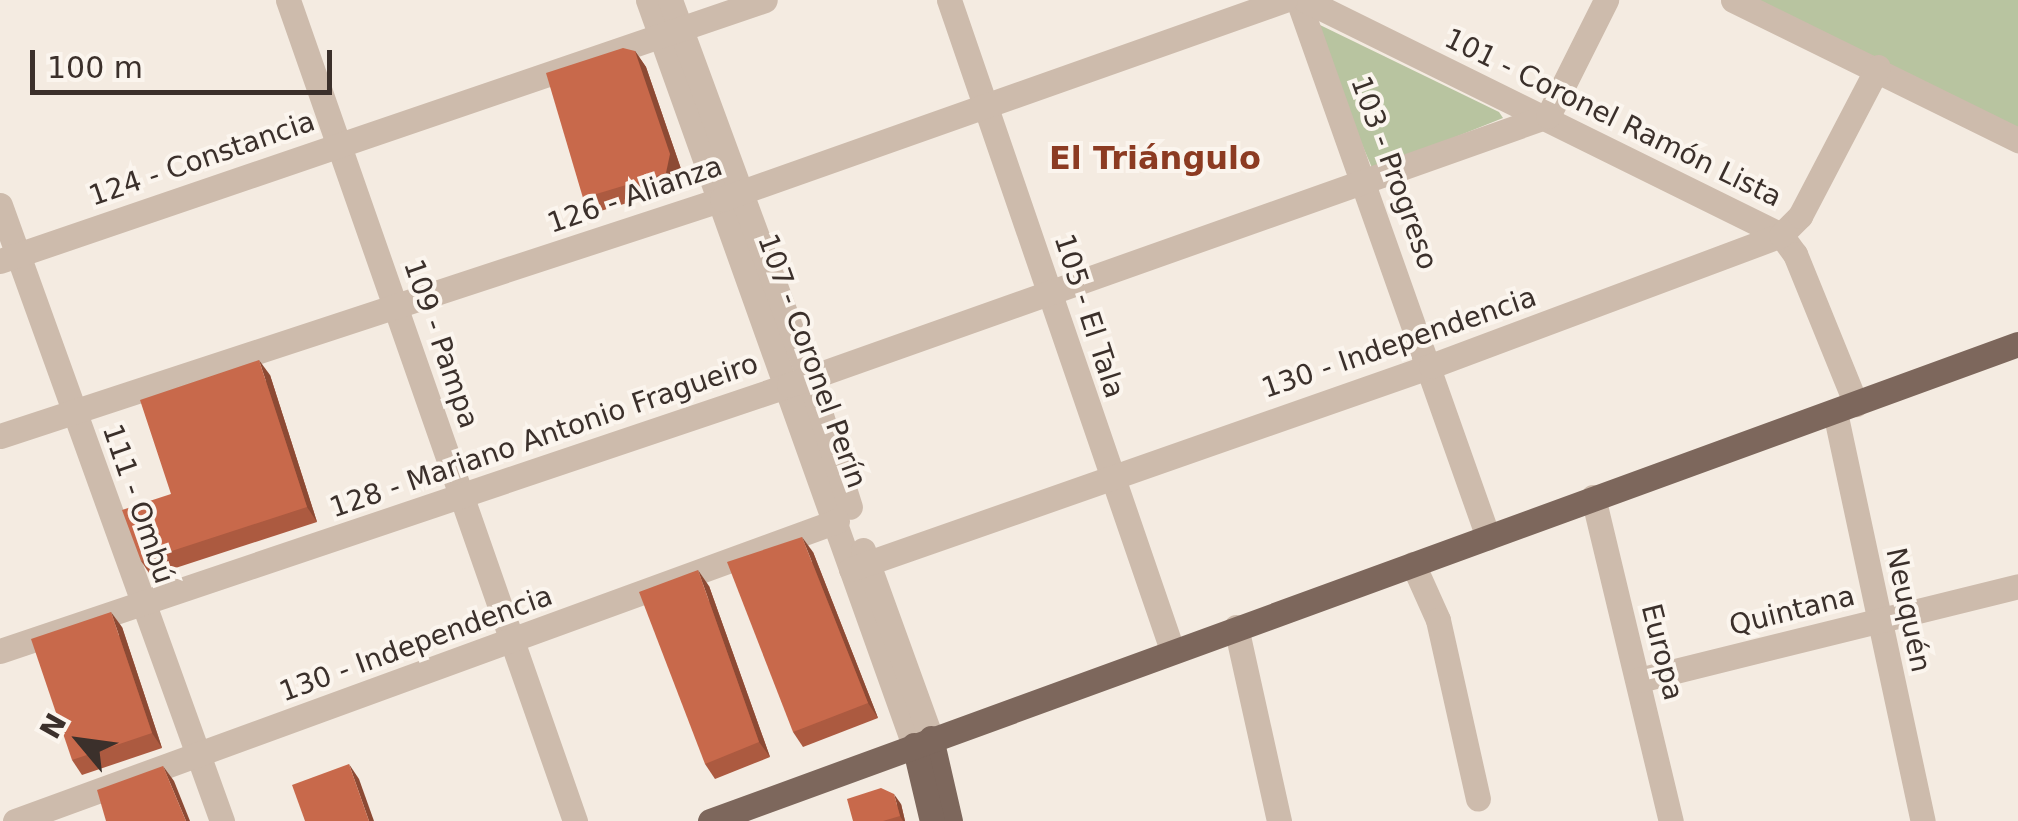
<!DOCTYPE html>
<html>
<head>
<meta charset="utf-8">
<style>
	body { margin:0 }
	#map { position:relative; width:2018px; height:821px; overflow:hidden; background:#f4ebe1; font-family:"DejaVu Sans",sans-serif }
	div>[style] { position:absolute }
	.green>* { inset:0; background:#b8c4a0 }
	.minor>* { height:25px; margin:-12.5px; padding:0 12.5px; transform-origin:12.5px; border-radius:12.5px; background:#cdbbac }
	.major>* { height:25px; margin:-12.5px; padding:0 12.5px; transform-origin:12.5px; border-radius:12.5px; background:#7d675c }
	.wall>* { inset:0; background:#ac5a40 }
	.shaded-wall>* { inset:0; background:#8c4a34 }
	.building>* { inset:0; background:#c8694b }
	span { translate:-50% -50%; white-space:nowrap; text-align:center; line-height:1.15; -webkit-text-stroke:8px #fbf5ee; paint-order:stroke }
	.street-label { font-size:28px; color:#3b302b }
	.quarter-label { font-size:32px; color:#8c3b22; font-weight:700 }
	.north { position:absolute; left:30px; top:691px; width:100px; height:100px; -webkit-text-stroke:8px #fbf5ee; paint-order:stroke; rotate:299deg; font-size:28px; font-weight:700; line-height:40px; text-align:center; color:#3b302b }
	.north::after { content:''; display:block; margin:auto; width:35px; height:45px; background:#3b302b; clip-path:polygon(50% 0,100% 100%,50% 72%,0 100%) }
	.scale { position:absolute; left:30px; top:50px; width:302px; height:45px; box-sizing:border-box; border:5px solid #3b302b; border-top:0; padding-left:12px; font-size:30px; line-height:35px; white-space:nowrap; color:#3b302b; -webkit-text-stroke:8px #fbf5ee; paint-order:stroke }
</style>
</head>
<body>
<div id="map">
	<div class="green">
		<i style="clip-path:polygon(1751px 0,2018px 0,2018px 128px)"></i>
		<i style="clip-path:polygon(1320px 25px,1499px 112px,1503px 118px,1373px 170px,1315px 36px)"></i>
	</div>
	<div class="minor">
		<i style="left:288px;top:0;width:870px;rotate:70.73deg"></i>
		<i style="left:648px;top:0;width:791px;rotate:70.35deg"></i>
		<i style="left:670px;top:0;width:402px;rotate:69.8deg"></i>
		<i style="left:809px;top:377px;width:136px;rotate:72.5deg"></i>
		<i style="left:949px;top:0;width:687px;rotate:71.06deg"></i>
		<i style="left:1298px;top:0;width:570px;rotate:70.52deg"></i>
		<i style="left:1305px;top:0;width:531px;rotate:26.28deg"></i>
		<i style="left:1781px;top:235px;width:24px;rotate:54deg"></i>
		<i style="left:1795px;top:254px;width:162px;rotate:67.9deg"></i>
		<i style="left:1733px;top:0;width:318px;rotate:26.2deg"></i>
		<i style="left:0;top:205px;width:655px;rotate:70.18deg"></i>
		<i style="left:0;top:261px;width:808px;rotate:-18.84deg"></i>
		<i style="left:1835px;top:412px;width:418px;rotate:77.9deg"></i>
		<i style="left:0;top:436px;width:760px;rotate:-18.17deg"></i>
		<i style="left:722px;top:199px;width:597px;rotate:-19.47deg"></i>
		<i style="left:1593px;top:497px;width:333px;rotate:76.5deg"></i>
		<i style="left:863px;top:550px;width:200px;rotate:70.1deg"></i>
		<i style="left:1413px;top:564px;width:61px;rotate:65.9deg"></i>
		<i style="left:1438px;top:620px;width:183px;rotate:77.4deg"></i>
		<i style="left:851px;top:569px;width:614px;rotate:-19.29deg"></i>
		<i style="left:1431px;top:366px;width:374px;rotate:-20.5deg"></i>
		<i style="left:1781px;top:235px;width:27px;rotate:-45deg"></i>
		<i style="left:1800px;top:216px;width:168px;rotate:-62.4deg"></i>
		<i style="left:1236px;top:627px;width:199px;rotate:77.5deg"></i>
		<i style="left:0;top:651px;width:833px;rotate:-18.63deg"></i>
		<i style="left:789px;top:385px;width:805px;rotate:-19.52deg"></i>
		<i style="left:1548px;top:116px;width:130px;rotate:-63.4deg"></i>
		<i style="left:1639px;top:680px;width:390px;rotate:-13.9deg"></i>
		<i style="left:15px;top:821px;width:875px;rotate:-20.05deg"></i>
	</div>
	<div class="major">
		<i style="left:931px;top:738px;width:85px;rotate:77.1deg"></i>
		<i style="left:914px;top:745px;width:78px;rotate:76.7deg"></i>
		<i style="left:710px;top:821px;width:1392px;rotate:-20.04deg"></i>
	</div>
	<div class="wall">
		<i style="clip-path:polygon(635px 51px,646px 67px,681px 169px,677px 188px,594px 213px,583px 198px)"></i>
		<i style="clip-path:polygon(270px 375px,317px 522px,151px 576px,141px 561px,171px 494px)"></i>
		<i style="clip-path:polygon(813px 552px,878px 718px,803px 747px,793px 732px)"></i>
		<i style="clip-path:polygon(709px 586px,770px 757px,715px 779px,705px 764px)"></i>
		<i style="clip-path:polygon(122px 627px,162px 748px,82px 775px,72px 760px)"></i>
		<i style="clip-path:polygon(901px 804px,905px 821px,853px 821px)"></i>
	</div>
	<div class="shaded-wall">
		<i style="clip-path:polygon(635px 51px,646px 67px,681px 169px,677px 188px,666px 173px)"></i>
		<i style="clip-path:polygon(259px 360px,270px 375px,317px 522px,307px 507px)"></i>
		<i style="clip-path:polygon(802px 537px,813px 552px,878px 718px,868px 703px)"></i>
		<i style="clip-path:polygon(698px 570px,709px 586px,770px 757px,759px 742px)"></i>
		<i style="clip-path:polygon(111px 612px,122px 627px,162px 748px,152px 733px)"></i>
		<i style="clip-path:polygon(349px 764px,359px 779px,374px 821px,369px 821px)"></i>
		<i style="clip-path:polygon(163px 766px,174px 781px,190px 821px,186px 821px)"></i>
		<i style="clip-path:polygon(894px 794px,901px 804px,905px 821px,903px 821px,900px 816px)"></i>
	</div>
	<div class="building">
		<i style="clip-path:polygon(623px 48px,635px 51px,670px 154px,666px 173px,583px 198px,546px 73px)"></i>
		<i style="clip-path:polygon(259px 360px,307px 507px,141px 561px,122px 510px,171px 494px,140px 400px)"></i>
		<i style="clip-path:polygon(802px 537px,868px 703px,793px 732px,727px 562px)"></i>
		<i style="clip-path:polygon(698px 570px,759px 742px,705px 764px,639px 592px)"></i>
		<i style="clip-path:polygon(111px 612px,152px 733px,72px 760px,31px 639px)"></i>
		<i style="clip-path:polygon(349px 764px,369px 821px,305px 821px,292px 785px)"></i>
		<i style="clip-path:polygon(163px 766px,186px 821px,106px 821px,97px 790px)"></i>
		<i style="clip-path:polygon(881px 788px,894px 794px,900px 816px,883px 821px,853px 821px,847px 799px)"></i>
	</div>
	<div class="street-label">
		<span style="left:1613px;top:118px;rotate:26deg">101 - Coronel Ramón Lista</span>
		<span style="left:202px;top:159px;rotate:-19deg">124 - Constancia</span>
		<span style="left:1394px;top:173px;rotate:70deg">103 - Progreso</span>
		<span style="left:635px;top:195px;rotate:-19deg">126 - Alianza</span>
		<span style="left:1089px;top:316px;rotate:72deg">105 - El Tala</span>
		<span style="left:1399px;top:343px;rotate:-19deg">130 - Independencia</span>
		<span style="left:441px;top:344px;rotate:71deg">109 - Pampa</span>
		<span style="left:812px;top:361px;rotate:70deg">107 - Coronel Perín</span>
		<span style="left:544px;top:436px;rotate:-19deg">128 - Mariano Antonio Fragueiro</span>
		<span style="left:138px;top:504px;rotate:71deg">111 - Ombú</span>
		<span style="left:1908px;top:610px;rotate:78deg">Neuquén</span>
		<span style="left:1792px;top:611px;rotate:-14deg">Quintana</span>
		<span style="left:416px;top:644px;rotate:-20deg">130 - Independencia</span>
		<span style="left:1662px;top:652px;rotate:76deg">Europa</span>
	</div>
	<div class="quarter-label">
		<span style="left:1155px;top:158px">El Triángulo</span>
	</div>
	<div class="north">N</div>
	<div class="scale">100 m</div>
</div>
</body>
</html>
